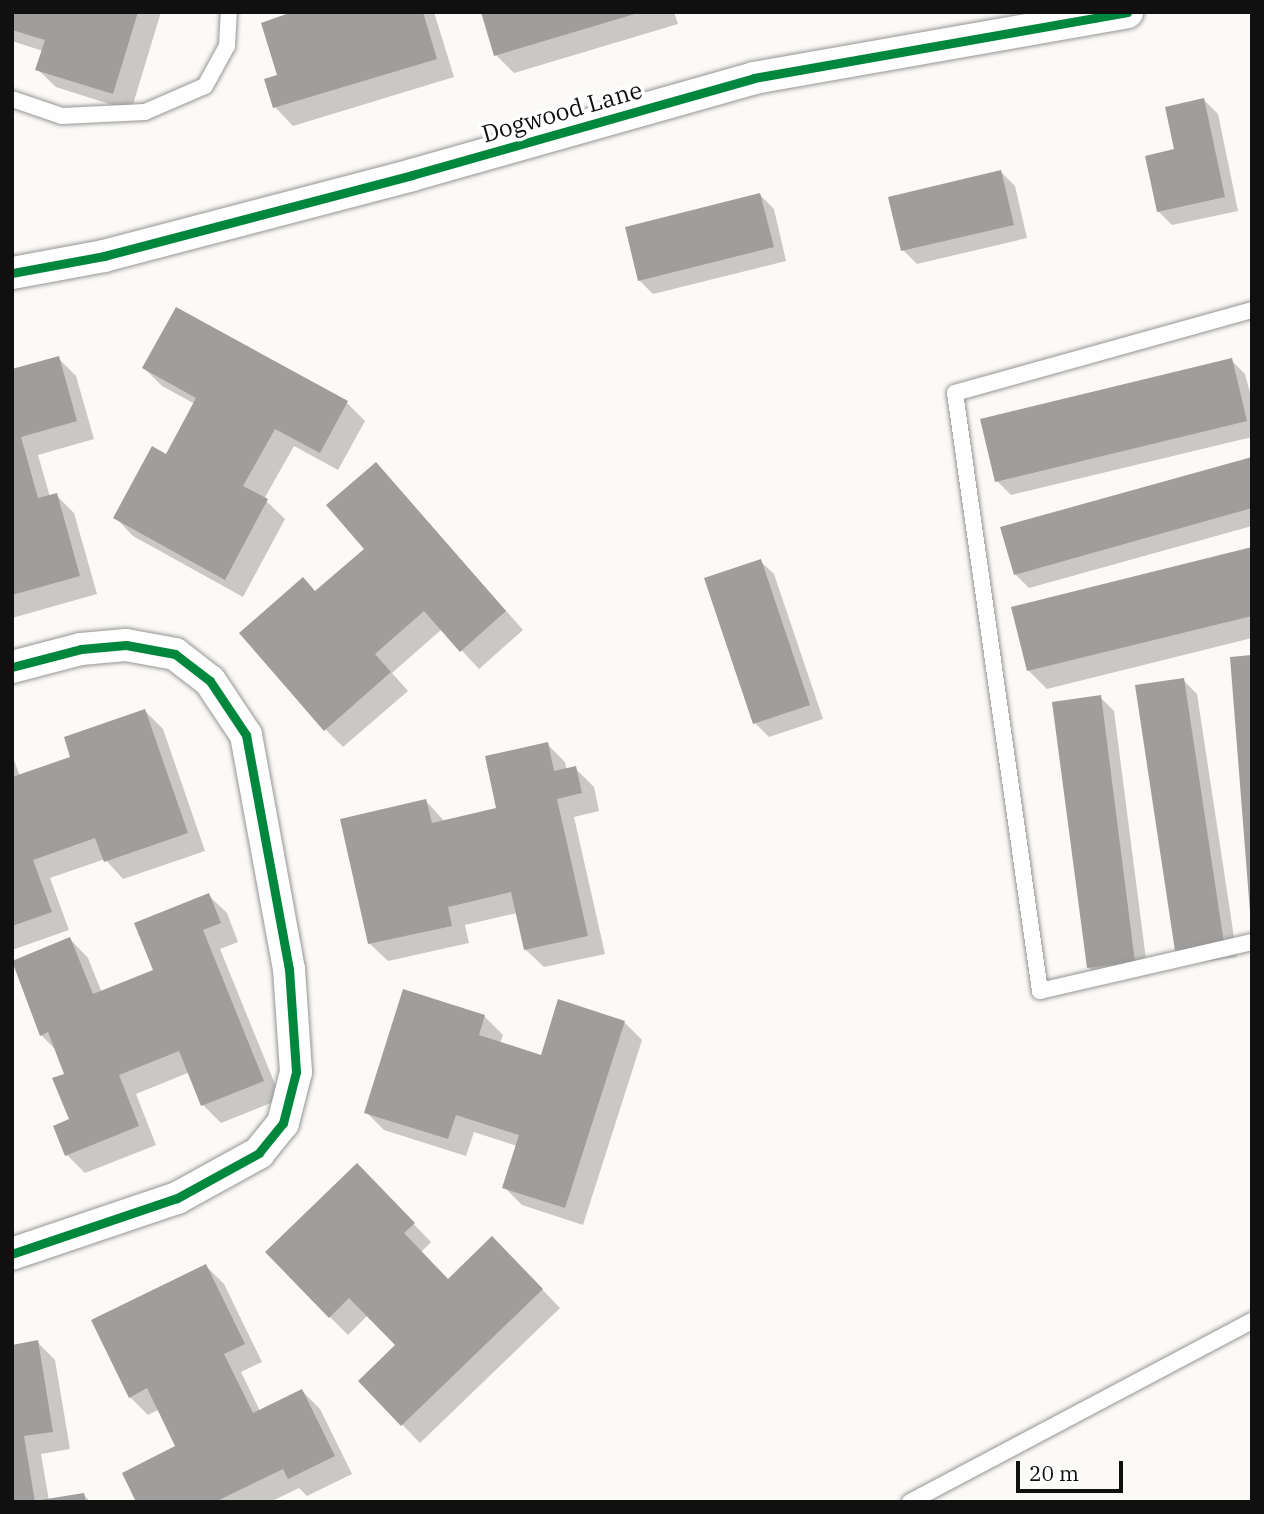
<!DOCTYPE html>
<html>
<head>
<meta charset="utf-8">
<style>
	body { margin:0 }
	#map { position:relative; width:1264px; height:1514px; overflow:hidden; background:#fcfaf7; font-family:"IBM Plex Serif",serif }
	div>[style] { position:absolute }
	.shadow>* { inset:0; background:#0003 }
	.building>* { inset:0; background:#a09e9c }
	.roads { filter:drop-shadow(0 0 2px #969594) drop-shadow(0 0 2px #969594) }
	.service>* { height:16px; margin:-8px; padding:0 8px; transform-origin:8px; border-radius:8px; background:#fffefe }
	.minor>* { height:32px; margin:-16px; padding:0 16px; transform-origin:16px; border-radius:16px; background:#fffefe }
	.cycleway>* { height:9px; margin:-4.5px; padding:0 4.5px; transform-origin:4.5px; border-radius:4.5px; background:#00873e }
	span { translate:-50% -50%; white-space:nowrap; text-align:center; line-height:1.15; -webkit-text-stroke:7px #fff; paint-order:stroke }
	.street-label { font-size:24px; color:#101010 }
	.frame { position:absolute; inset:0; border:14px solid #101010; pointer-events:none }
	.scale { position:absolute; left:1016px; top:1461px; width:107px; height:32px; box-sizing:border-box; border:4px solid #101010; border-top:0; padding-left:9px; font-size:21px; line-height:24px; white-space:nowrap; color:#101010; -webkit-text-stroke:5px #fff; paint-order:stroke }
</style>
</head>
<body>
<div id="map">
	<div class="shadow">
		<i style="clip-path:polygon(12px 12px,161px 12px,131px 111px,56px 87px,37px 69px,43px 51px,12px 41px)"></i>
		<i style="clip-path:polygon(294px 12px,434px 12px,454px 77px,293px 126px,275px 107px)"></i>
		<i style="clip-path:polygon(483px 12px,674px 12px,678px 24px,514px 73px,496px 55px)"></i>
		<i style="clip-path:polygon(1204px 100px,1218px 114px,1238px 211px,1172px 225px,1158px 211px,1176px 151px)"></i>
		<i style="clip-path:polygon(1001px 172px,1015px 186px,1027px 238px,917px 264px,903px 250px)"></i>
		<i style="clip-path:polygon(760px 195px,774px 209px,786px 261px,653px 294px,639px 280px)"></i>
		<i style="clip-path:polygon(58px 358px,76px 376px,94px 439px,38px 455px,50px 497px,56px 495px,74px 513px,97px 594px,12px 618px,12px 371px)"></i>
		<i style="clip-path:polygon(1231px 360px,1245px 374px,1252px 400px,1252px 437px,1011px 495px,997px 481px)"></i>
		<i style="clip-path:polygon(144px 368px,347px 403px,365px 421px,338px 470px,294px 446px,264px 499px,285px 519px,243px 597px,133px 536px,115px 517px,166px 457px,195px 404px,162px 386px)"></i>
		<i style="clip-path:polygon(1252px 458px,1252px 526px,1029px 588px,1015px 574px)"></i>
		<i style="clip-path:polygon(376px 464px,523px 630px,479px 669px,442px 629px,392px 673px,408px 691px,343px 747px,325px 729px,316px 593px,366px 549px)"></i>
		<i style="clip-path:polygon(1252px 549px,1252px 638px,1047px 689px,1028px 670px)"></i>
		<i style="clip-path:polygon(760px 561px,774px 574px,823px 719px,769px 737px,755px 723px)"></i>
		<i style="clip-path:polygon(1183px 680px,1197px 694px,1237px 957px,1190px 964px,1177px 950px)"></i>
		<i style="clip-path:polygon(1100px 697px,1114px 711px,1148px 975px,1102px 981px,1088px 967px)"></i>
		<i style="clip-path:polygon(145px 711px,163px 729px,205px 851px,123px 879px,105px 859px,50px 878px,69px 930px,12px 950px,12px 755px,20px 776px,72px 758px)"></i>
		<i style="clip-path:polygon(547px 744px,565px 762px,567px 770px,575px 768px,594px 787px,599px 811px,574px 817px,605px 954px,544px 967px,525px 949px,517px 913px,465px 925px,469px 943px,388px 961px,369px 943px,426px 801px,445px 822px,498px 810px)"></i>
		<i style="clip-path:polygon(208px 895px,227px 913px,238px 942px,220px 949px,281px 1099px,221px 1123px,203px 1105px,190px 1072px,136px 1094px,156px 1145px,85px 1173px,67px 1155px,71px 1120px,67px 1075px,56px 1050px,41px 1035px,13px 963px,70px 939px,88px 958px,102px 993px,155px 971px)"></i>
		<i style="clip-path:polygon(484px 1016px,503px 1035px,500px 1043px,542px 1057px,624px 1022px,642px 1040px,583px 1225px,522px 1205px,504px 1187px,517px 1146px,474px 1132px,466px 1156px,384px 1130px,366px 1112px)"></i>
		<i style="clip-path:polygon(375px 1184px,431px 1242px,420px 1253px,448px 1281px,510px 1256px,560px 1308px,420px 1443px,360px 1381px,397px 1345px,368px 1315px,348px 1335px,330px 1317px)"></i>
		<i style="clip-path:polygon(206px 1266px,224px 1284px,262px 1362px,241px 1372px,260px 1411px,302px 1391px,320px 1409px,352px 1474px,307px 1496px,299px 1488px,270px 1502px,138px 1502px,178px 1447px,158px 1410px,148px 1415px,130px 1397px)"></i>
		<i style="clip-path:polygon(37px 1342px,55px 1360px,70px 1449px,41px 1454px,49px 1501px,84px 1495px,91px 1502px,12px 1502px)"></i>
	</div>
	<div class="building">
		<i style="clip-path:polygon(12px 12px,138px 12px,113px 94px,35px 70px,45px 40px,12px 30px)"></i>
		<i style="clip-path:polygon(292px 12px,423px 12px,437px 59px,273px 108px,264px 79px,277px 75px,261px 23px)"></i>
		<i style="clip-path:polygon(481px 12px,638px 12px,638px 13px,494px 56px)"></i>
		<i style="clip-path:polygon(1204px 98px,1225px 197px,1157px 212px,1145px 156px,1174px 149px,1165px 107px)"></i>
		<i style="clip-path:polygon(1001px 170px,1014px 225px,901px 251px,888px 197px)"></i>
		<i style="clip-path:polygon(760px 193px,774px 247px,638px 281px,625px 227px)"></i>
		<i style="clip-path:polygon(176px 307px,348px 401px,320px 453px,275px 429px,243px 486px,268px 499px,225px 580px,113px 518px,152px 446px,166px 454px,196px 398px,142px 368px)"></i>
		<i style="clip-path:polygon(59px 356px,77px 421px,21px 437px,38px 498px,57px 493px,80px 576px,12px 595px,12px 369px)"></i>
		<i style="clip-path:polygon(1232px 358px,1247px 421px,995px 482px,980px 419px)"></i>
		<i style="clip-path:polygon(1252px 457px,1252px 508px,1014px 575px,1000px 527px)"></i>
		<i style="clip-path:polygon(376px 462px,506px 611px,460px 652px,424px 611px,375px 654px,391px 672px,324px 731px,239px 633px,303px 577px,315px 591px,364px 549px,326px 505px)"></i>
		<i style="clip-path:polygon(1252px 547px,1252px 616px,1027px 671px,1011px 607px)"></i>
		<i style="clip-path:polygon(761px 559px,810px 705px,753px 724px,704px 578px)"></i>
		<i style="clip-path:polygon(1252px 655px,1252px 912px,1250px 912px,1230px 657px)"></i>
		<i style="clip-path:polygon(1184px 678px,1224px 943px,1175px 951px,1135px 685px)"></i>
		<i style="clip-path:polygon(1101px 695px,1135px 962px,1087px 968px,1052px 702px)"></i>
		<i style="clip-path:polygon(145px 709px,188px 833px,104px 862px,95px 838px,33px 860px,52px 912px,12px 926px,12px 777px,70px 757px,64px 737px)"></i>
		<i style="clip-path:polygon(548px 742px,554px 771px,576px 766px,582px 793px,557px 799px,588px 936px,524px 950px,511px 892px,448px 907px,452px 926px,368px 944px,340px 819px,426px 799px,432px 823px,496px 808px,485px 756px)"></i>
		<i style="clip-path:polygon(209px 893px,221px 923px,203px 930px,264px 1081px,201px 1106px,179px 1051px,119px 1075px,139px 1126px,65px 1156px,53px 1126px,69px 1119px,52px 1078px,64px 1074px,48px 1032px,40px 1036px,12px 961px,70px 937px,93px 994px,153px 970px,134px 923px)"></i>
		<i style="clip-path:polygon(403px 989px,485px 1015px,479px 1035px,541px 1055px,558px 999px,625px 1021px,565px 1208px,502px 1188px,519px 1135px,456px 1115px,448px 1139px,364px 1113px)"></i>
		<i style="clip-path:polygon(357px 1163px,415px 1223px,404px 1233px,448px 1279px,492px 1236px,543px 1289px,401px 1426px,358px 1381px,395px 1345px,349px 1298px,329px 1318px,265px 1252px)"></i>
		<i style="clip-path:polygon(206px 1264px,245px 1344px,224px 1354px,253px 1413px,302px 1389px,335px 1456px,288px 1479px,283px 1469px,215px 1502px,136px 1502px,122px 1473px,175px 1446px,147px 1388px,129px 1398px,91px 1320px)"></i>
		<i style="clip-path:polygon(38px 1340px,53px 1432px,24px 1436px,35px 1502px,12px 1502px,12px 1345px)"></i>
		<i style="clip-path:polygon(84px 1493px,86px 1502px,40px 1502px,40px 1500px)"></i>
	</div>
	<div class="roads">
		<div class="service">
			<i style="left:12px;top:99px;width:53px;rotate:18.8deg"></i>
			<i style="left:62px;top:116px;width:83px;rotate:-2.8deg"></i>
			<i style="left:145px;top:112px;width:65px;rotate:-23.4deg"></i>
			<i style="left:205px;top:86px;width:46px;rotate:-61.2deg"></i>
			<i style="left:227px;top:46px;width:34px;rotate:-87deg"></i>
			<i style="left:1252px;top:310px;width:308px;rotate:164.4deg"></i>
			<i style="left:955px;top:393px;width:604px;rotate:81.91deg"></i>
			<i style="left:1040px;top:991px;width:218px;rotate:-13deg"></i>
			<i style="left:910px;top:1502px;width:387px;rotate:-27.9deg"></i>
		</div>
		<div class="minor">
			<i style="left:12px;top:273px;width:94px;rotate:-10.5deg"></i>
			<i style="left:104px;top:256px;width:318px;rotate:-14.7deg"></i>
			<i style="left:412px;top:175px;width:355px;rotate:-15.8deg"></i>
			<i style="left:754px;top:78px;width:379px;rotate:-10deg"></i>
			<i style="left:12px;top:667px;width:71px;rotate:-14.6deg"></i>
			<i style="left:81px;top:649px;width:45px;rotate:-5.1deg"></i>
			<i style="left:126px;top:645px;width:50px;rotate:10.4deg"></i>
			<i style="left:175px;top:654px;width:44px;rotate:37.6deg"></i>
			<i style="left:210px;top:681px;width:65px;rotate:56.3deg"></i>
			<i style="left:246px;top:735px;width:238px;rotate:79.6deg"></i>
			<i style="left:289px;top:969px;width:103px;rotate:86.1deg"></i>
			<i style="left:296px;top:1072px;width:53px;rotate:104.3deg"></i>
			<i style="left:283px;top:1123px;width:38px;rotate:129deg"></i>
			<i style="left:259px;top:1153px;width:94px;rotate:151.2deg"></i>
			<i style="left:177px;top:1198px;width:174px;rotate:161.3deg"></i>
		</div>
	</div>
	<div class="cycleway">
		<i style="left:12px;top:273px;width:94px;rotate:-10.5deg"></i>
		<i style="left:104px;top:256px;width:318px;rotate:-14.7deg"></i>
		<i style="left:412px;top:175px;width:355px;rotate:-15.8deg"></i>
		<i style="left:754px;top:78px;width:379px;rotate:-10deg"></i>
		<i style="left:12px;top:667px;width:71px;rotate:-14.6deg"></i>
		<i style="left:81px;top:649px;width:45px;rotate:-5.1deg"></i>
		<i style="left:126px;top:645px;width:50px;rotate:10.4deg"></i>
		<i style="left:175px;top:654px;width:44px;rotate:37.6deg"></i>
		<i style="left:210px;top:681px;width:65px;rotate:56.3deg"></i>
		<i style="left:246px;top:735px;width:238px;rotate:79.6deg"></i>
		<i style="left:289px;top:969px;width:103px;rotate:86.1deg"></i>
		<i style="left:296px;top:1072px;width:53px;rotate:104.3deg"></i>
		<i style="left:283px;top:1123px;width:38px;rotate:129deg"></i>
		<i style="left:259px;top:1153px;width:94px;rotate:151.2deg"></i>
		<i style="left:177px;top:1198px;width:174px;rotate:161.3deg"></i>
	</div>
	<div class="street-label">
		<span style="left:562px;top:112px;rotate:-16deg">Dogwood Lane</span>
	</div>
	<div class="frame"></div>
	<div class="scale">20 m</div>
</div>
</body>
</html>
